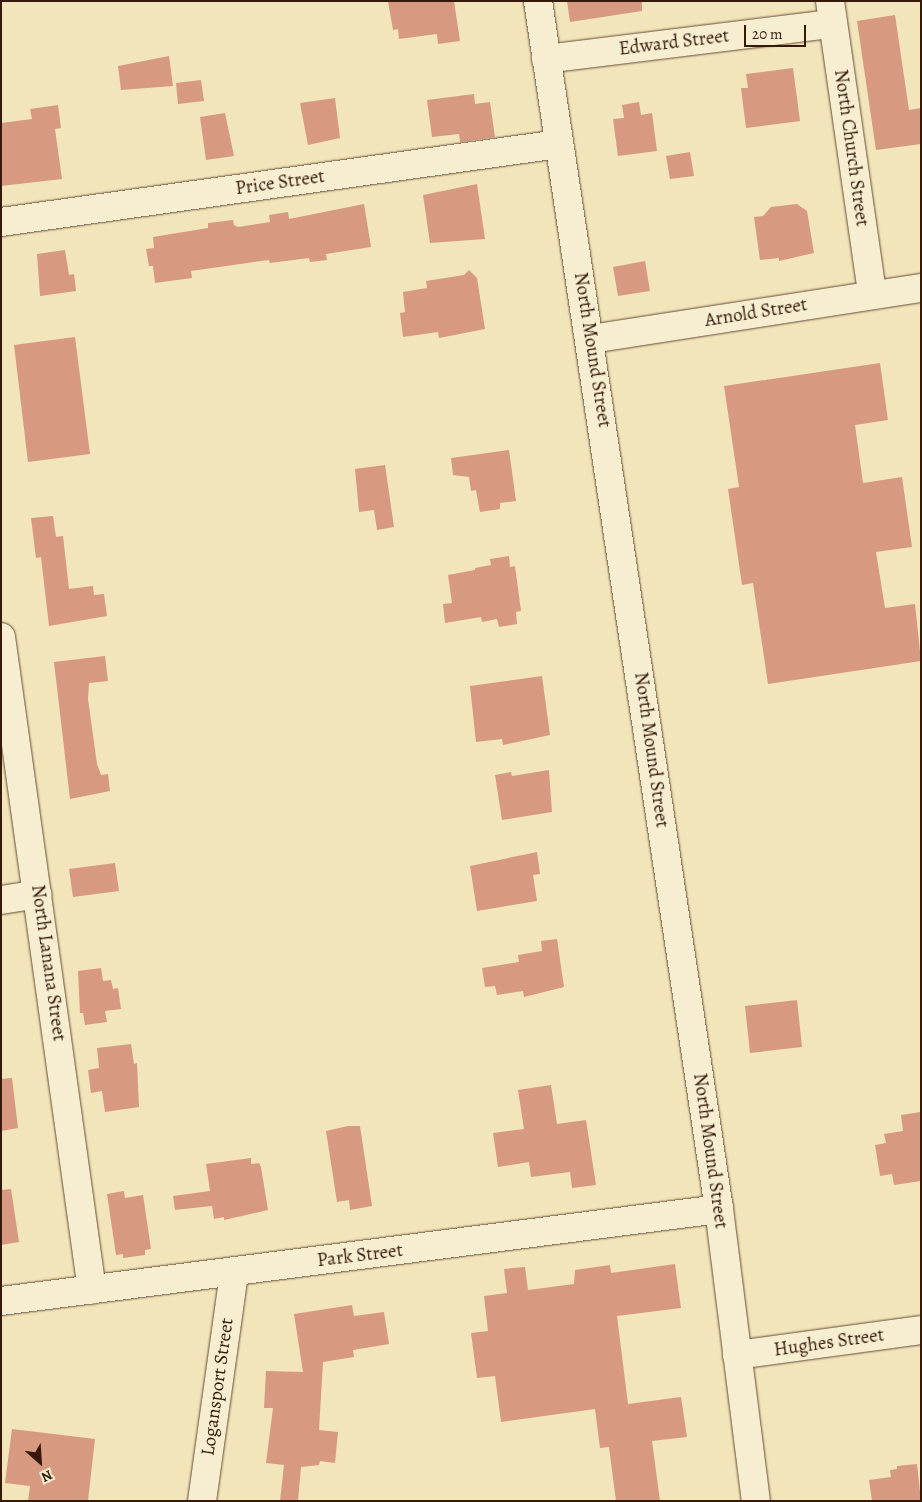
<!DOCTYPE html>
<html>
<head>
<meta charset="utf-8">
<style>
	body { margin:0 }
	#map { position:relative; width:922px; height:1502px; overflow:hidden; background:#f2e5ba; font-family:Alegreya,serif }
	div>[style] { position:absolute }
	.building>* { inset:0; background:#d89981 }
	.roads { filter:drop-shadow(0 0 1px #644d36) drop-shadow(0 0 1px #644d36) }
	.minor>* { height:28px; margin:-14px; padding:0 14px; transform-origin:14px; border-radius:14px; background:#f7eed2 }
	span { translate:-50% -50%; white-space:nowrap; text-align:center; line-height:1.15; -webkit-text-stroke:4px #f7eed2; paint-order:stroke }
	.street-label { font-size:19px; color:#351a0a }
	.frame { position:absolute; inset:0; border:2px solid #351a0a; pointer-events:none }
	.north { position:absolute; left:15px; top:1437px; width:50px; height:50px; -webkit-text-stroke:4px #f7eed2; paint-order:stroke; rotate:154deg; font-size:14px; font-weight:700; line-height:20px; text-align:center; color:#351a0a }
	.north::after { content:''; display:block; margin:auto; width:18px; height:22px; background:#351a0a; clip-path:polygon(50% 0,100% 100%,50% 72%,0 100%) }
	.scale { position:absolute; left:744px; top:25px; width:62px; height:22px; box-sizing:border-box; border:2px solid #351a0a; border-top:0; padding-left:6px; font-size:15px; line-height:18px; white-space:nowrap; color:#351a0a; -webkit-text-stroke:4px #f7eed2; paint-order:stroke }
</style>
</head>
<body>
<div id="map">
	<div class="building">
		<i style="clip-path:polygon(388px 1px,454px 1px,460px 41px,438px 44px,437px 34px,399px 39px,398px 29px,393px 30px)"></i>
		<i style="clip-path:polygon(567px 1px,642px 1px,642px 11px,570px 22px)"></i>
		<i style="clip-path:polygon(895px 15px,909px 110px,921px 108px,921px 144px,876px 150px,857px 21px)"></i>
		<i style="clip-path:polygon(169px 56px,173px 86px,121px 90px,118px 66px)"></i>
		<i style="clip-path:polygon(793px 68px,800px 121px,746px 128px,741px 88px,748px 88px,746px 74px)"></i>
		<i style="clip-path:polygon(201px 80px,204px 101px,178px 104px,176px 83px)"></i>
		<i style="clip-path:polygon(474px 94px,475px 104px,490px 102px,495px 137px,460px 142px,459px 134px,432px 137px,427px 100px)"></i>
		<i style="clip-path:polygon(335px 98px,340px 138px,308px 145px,300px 103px)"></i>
		<i style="clip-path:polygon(639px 102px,641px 115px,652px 113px,657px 151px,618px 156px,613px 119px,624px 118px,622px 105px)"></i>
		<i style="clip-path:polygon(58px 105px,61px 128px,55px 129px,62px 179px,1px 186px,1px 123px,32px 119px,30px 109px)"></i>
		<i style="clip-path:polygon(225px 113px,234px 156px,206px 160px,200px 117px)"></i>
		<i style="clip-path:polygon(690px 152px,694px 176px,670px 179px,666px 156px)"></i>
		<i style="clip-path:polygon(477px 184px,485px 239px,430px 243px,423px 195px)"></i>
		<i style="clip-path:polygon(364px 204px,371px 247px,326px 254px,327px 260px,310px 262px,309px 258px,270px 263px,269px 260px,191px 271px,192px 278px,155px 283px,153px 266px,149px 266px,146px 249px,154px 248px,153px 237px,208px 228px,208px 223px,233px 220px,234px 225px,238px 227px,270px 222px,269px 215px,288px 212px,289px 219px)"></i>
		<i style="clip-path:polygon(797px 204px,807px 211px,814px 253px,779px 261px,779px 258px,760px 260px,754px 217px,763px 216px,771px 207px)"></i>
		<i style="clip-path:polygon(65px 250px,69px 275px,74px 274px,76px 291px,40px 296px,37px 254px)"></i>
		<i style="clip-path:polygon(645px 261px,650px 291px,618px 296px,613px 267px)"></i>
		<i style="clip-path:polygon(469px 270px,477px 278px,485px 329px,439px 338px,438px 332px,403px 337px,400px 313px,405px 312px,403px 292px,427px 288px,426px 281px,464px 275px)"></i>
		<i style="clip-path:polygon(75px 337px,90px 454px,28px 462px,14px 345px)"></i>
		<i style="clip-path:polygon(880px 363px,888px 420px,855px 425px,863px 483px,902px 477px,912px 547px,876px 552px,885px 608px,915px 604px,921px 661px,768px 684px,753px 583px,742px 585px,728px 489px,739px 487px,724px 386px)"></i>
		<i style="clip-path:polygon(509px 450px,516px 501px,500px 503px,500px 509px,480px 512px,476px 490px,471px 491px,469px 477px,453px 475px,451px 458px)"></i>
		<i style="clip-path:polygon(385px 465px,394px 527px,377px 530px,374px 510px,359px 512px,355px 469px)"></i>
		<i style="clip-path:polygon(53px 516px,56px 537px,63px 536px,69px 589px,93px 586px,94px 595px,104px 594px,107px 616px,49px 626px,41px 557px,36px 558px,31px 518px)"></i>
		<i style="clip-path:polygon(509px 556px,510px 567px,515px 566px,521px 611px,516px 612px,517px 624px,499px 627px,497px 619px,482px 622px,481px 617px,445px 623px,443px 604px,452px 603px,448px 575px,475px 570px,475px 568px,491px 565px,490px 559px)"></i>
		<i style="clip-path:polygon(105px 656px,108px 681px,89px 683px,88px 699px,97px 764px,101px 775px,108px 774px,110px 791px,70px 799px,54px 662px)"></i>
		<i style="clip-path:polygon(542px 676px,550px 735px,503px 745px,502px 739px,476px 742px,470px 686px)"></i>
		<i style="clip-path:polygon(549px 770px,552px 812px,502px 820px,495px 775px,511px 772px,512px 776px)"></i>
		<i style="clip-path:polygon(537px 852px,540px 874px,533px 875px,537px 901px,477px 911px,470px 866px)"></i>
		<i style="clip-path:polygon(115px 863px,119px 891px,73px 897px,69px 869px)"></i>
		<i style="clip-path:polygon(557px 939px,564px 987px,524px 997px,523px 991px,497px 995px,495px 986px,485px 987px,482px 968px,519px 962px,518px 955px,542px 951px,541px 941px)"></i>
		<i style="clip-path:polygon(101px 968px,103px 981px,111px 980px,113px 989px,118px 988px,121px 1009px,105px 1011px,107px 1022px,85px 1025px,83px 1013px,80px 1013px,78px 971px)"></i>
		<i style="clip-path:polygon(797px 1000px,802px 1047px,750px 1053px,745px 1006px)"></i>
		<i style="clip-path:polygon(131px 1044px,134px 1064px,137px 1063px,139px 1107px,105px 1112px,102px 1091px,91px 1093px,88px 1070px,99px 1068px,97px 1048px)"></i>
		<i style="clip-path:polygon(12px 1078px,18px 1128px,1px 1131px,1px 1079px)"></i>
		<i style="clip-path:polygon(551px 1085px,557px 1124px,586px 1120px,596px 1185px,572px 1188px,570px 1172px,531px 1177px,529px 1162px,498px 1167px,493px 1133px,524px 1129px,518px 1090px)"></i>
		<i style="clip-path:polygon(921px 1112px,921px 1181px,894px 1185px,892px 1174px,880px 1176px,875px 1145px,886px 1143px,884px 1134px,903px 1131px,901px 1115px)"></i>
		<i style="clip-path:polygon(348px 1126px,360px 1126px,372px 1206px,350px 1210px,349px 1200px,337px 1202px,326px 1131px)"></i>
		<i style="clip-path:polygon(251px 1158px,251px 1164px,259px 1163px,261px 1167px,268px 1210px,224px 1220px,224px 1217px,214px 1219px,212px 1206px,175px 1210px,173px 1196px,210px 1191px,206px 1164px)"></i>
		<i style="clip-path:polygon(11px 1189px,19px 1242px,1px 1245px,1px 1190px)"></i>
		<i style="clip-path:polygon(124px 1191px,125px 1198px,143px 1195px,151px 1249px,145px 1250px,145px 1255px,123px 1258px,123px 1254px,116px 1255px,107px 1194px)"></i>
		<i style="clip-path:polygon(675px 1264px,681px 1308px,617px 1316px,628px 1404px,681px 1397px,687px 1437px,652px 1441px,660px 1501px,616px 1501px,609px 1447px,600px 1448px,595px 1409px,501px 1422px,495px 1376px,477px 1378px,471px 1333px,488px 1331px,484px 1296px,507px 1293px,504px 1269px,525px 1267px,528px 1290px,574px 1284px,575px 1270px,610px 1265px,611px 1273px)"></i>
		<i style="clip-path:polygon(352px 1305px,354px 1316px,384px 1312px,389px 1344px,353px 1350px,354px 1357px,323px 1362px,319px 1430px,338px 1432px,335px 1463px,320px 1461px,319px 1465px,301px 1467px,298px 1501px,280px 1501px,284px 1465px,266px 1463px,273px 1408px,264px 1408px,266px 1371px,303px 1372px,294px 1314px)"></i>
		<i style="clip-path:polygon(12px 1429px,95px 1439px,88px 1501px,28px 1501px,30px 1486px,5px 1483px)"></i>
		<i style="clip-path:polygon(917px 1464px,921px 1501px,872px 1501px,869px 1480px,891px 1477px,890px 1470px,897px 1469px,897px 1466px)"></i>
	</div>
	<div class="roads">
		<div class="minor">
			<i style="left:538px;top:1px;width:1221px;rotate:81.48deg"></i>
			<i style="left:719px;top:1209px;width:294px;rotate:82.8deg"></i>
			<i style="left:830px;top:1px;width:296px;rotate:81.8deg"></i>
			<i style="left:546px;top:59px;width:288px;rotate:-7deg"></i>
			<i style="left:1px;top:222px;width:563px;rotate:-7.96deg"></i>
			<i style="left:591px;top:339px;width:334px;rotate:-8.8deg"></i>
			<i style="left:1px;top:637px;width:659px;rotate:82.07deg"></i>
			<i style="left:1px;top:900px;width:37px;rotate:-9deg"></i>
			<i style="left:1px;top:1301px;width:724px;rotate:-7.3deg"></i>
			<i style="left:737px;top:1355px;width:186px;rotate:-7.7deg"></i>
			<i style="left:202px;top:1501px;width:230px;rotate:-82deg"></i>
		</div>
	</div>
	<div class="street-label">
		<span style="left:674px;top:43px;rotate:-7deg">Edward Street</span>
		<span style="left:851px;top:148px;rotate:82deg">North Church Street</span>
		<span style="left:280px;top:183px;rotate:-8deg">Price Street</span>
		<span style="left:756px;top:313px;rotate:-9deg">Arnold Street</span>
		<span style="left:592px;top:350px;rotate:81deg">North Mound Street</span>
		<span style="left:651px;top:750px;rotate:82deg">North Mound Street</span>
		<span style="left:48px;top:963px;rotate:82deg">North Lanana Street</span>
		<span style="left:710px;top:1151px;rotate:82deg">North Mound Street</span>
		<span style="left:360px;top:1256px;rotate:-7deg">Park Street</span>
		<span style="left:829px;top:1343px;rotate:-8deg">Hughes Street</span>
		<span style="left:218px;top:1387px;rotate:-82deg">Logansport Street</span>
	</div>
	<div class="frame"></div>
	<div class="north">N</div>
	<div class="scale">20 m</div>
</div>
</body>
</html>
